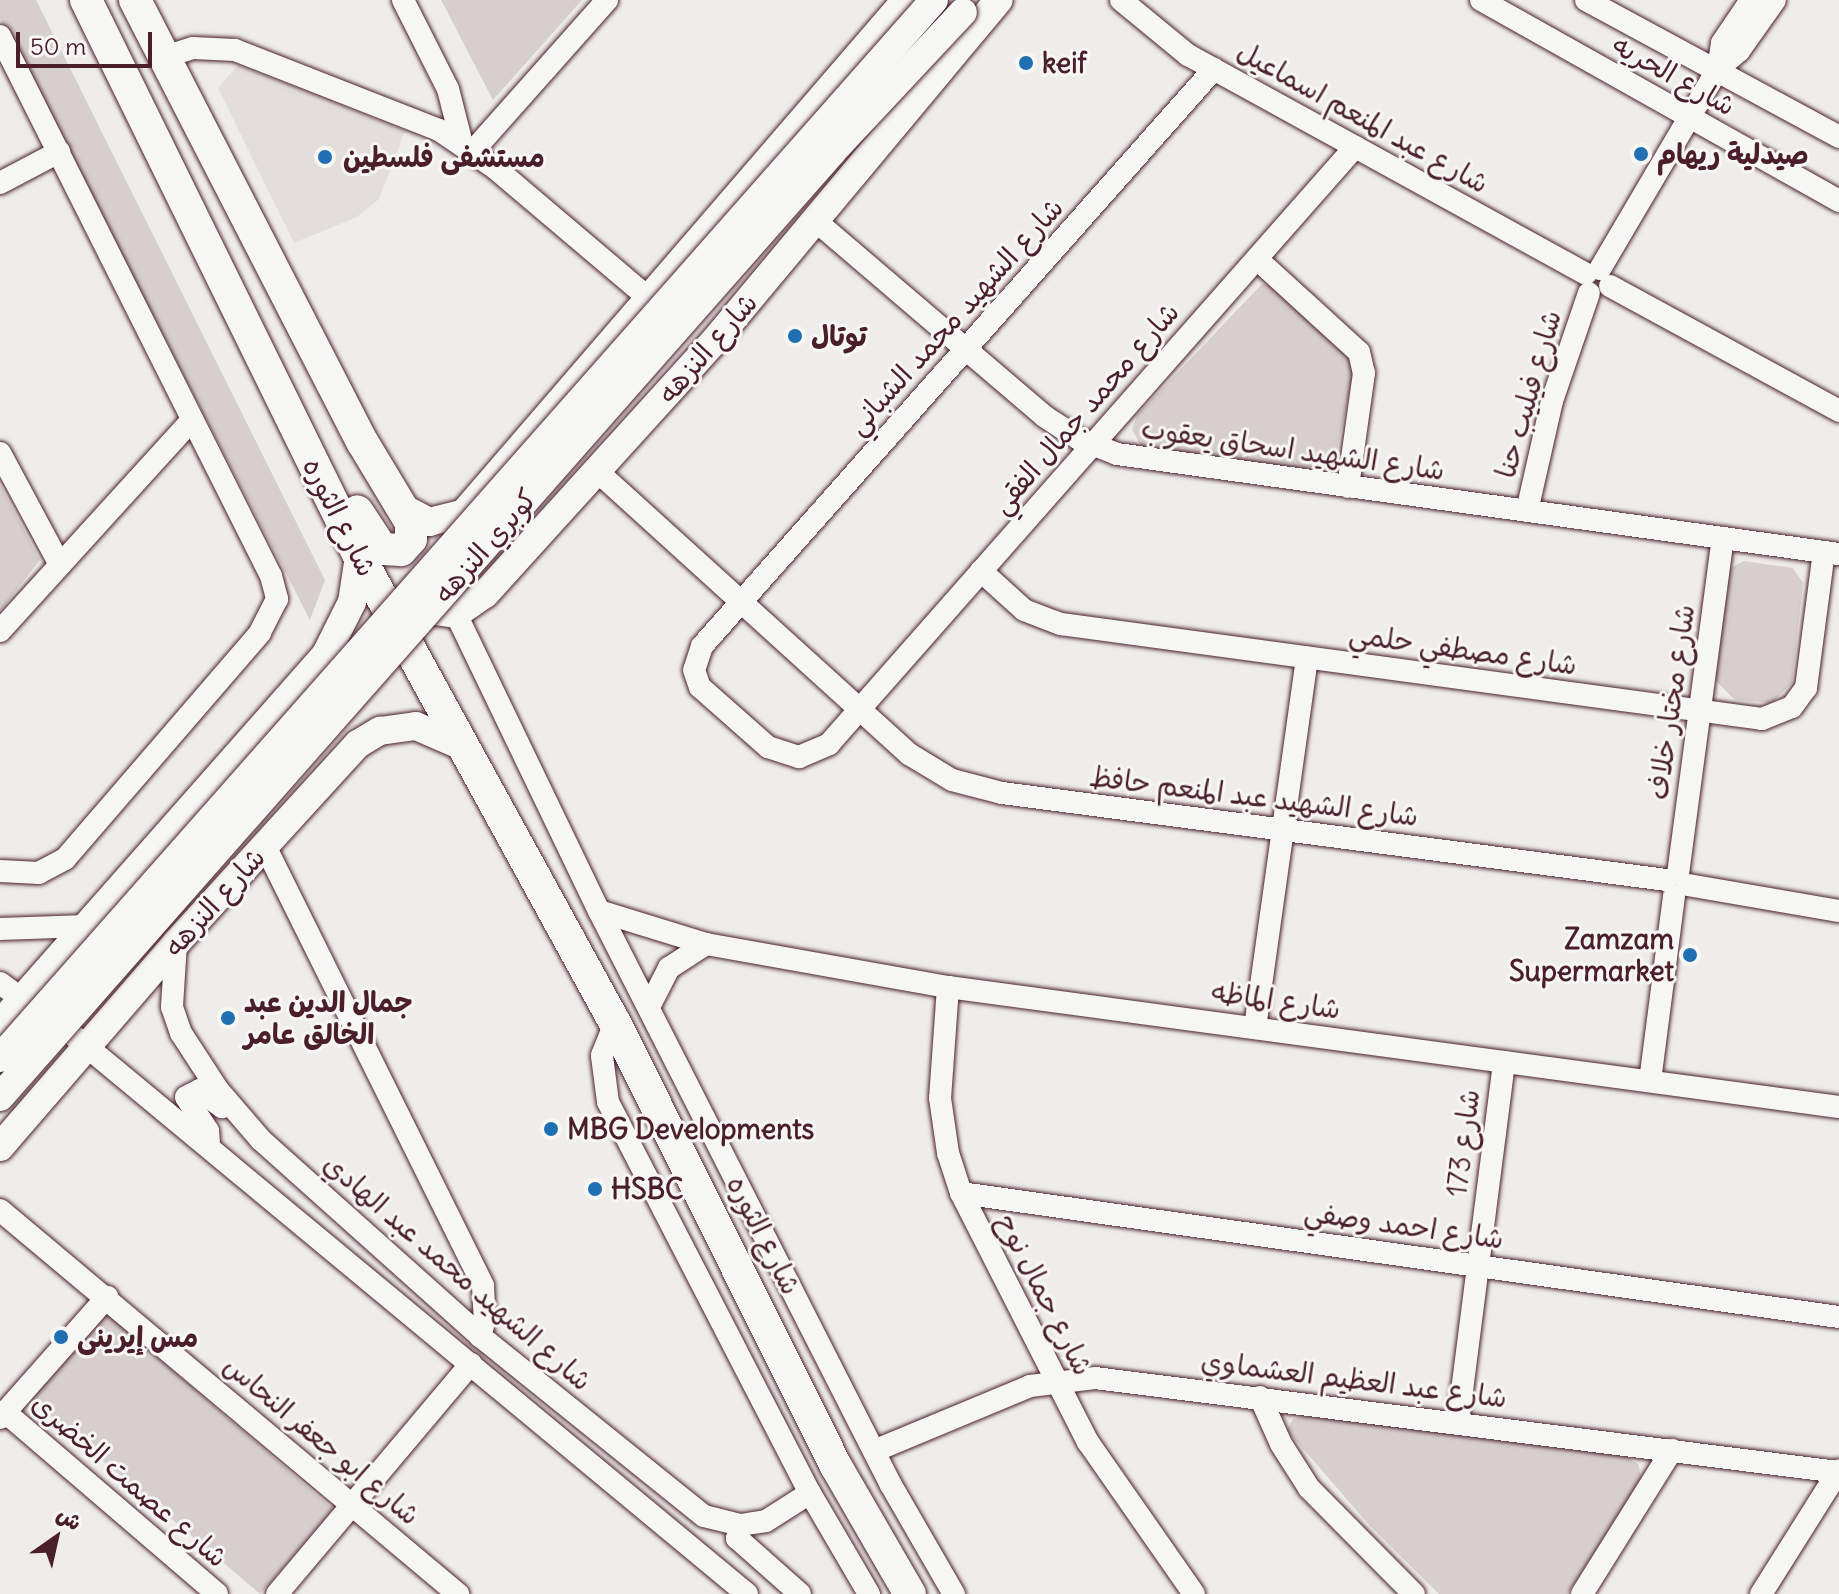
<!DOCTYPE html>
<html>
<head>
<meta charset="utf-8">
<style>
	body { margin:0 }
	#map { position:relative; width:1839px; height:1594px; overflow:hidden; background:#efedea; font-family:Delius,"Playpen Sans Arabic",sans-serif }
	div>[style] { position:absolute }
	.built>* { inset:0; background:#e3dedc }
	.green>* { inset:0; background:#d7cfce }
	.roads { filter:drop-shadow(0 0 2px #4a1f2b) drop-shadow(0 0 2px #4a1f2b) }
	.minor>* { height:22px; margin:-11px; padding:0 11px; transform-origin:11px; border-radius:11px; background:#f6f6f2 }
	.major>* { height:28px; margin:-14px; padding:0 14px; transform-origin:14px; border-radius:14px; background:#f6f6f2 }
	.highway>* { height:32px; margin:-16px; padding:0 16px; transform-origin:16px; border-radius:16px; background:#f6f6f2 }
	.bridges { filter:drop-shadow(0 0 2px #4a1f2b) drop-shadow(0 0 2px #4a1f2b) }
	.major-bridge>* { height:28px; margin:-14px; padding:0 14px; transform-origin:14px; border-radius:14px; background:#f6f6f2 }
	.dots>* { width:22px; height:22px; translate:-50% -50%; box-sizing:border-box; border:4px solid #f6f6f2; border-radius:50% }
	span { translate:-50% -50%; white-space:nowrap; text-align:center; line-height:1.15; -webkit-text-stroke:6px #f6f6f2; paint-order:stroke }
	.poi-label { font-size:28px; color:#4a1f2b; font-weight:700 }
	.left { translate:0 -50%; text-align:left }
	.right { translate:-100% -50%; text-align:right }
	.street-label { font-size:28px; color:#4a1f2b }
	.north { position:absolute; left:16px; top:1498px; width:80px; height:80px; -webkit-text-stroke:6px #f6f6f2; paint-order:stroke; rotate:34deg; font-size:22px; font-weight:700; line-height:32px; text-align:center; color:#4a1f2b }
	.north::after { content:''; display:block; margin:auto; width:28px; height:36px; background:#4a1f2b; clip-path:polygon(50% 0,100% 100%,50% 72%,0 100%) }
	.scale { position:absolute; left:16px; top:32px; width:136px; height:36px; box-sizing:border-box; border:4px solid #4a1f2b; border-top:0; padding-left:10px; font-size:24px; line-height:28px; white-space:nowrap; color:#4a1f2b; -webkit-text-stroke:6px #f6f6f2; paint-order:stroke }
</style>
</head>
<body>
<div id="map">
	<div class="built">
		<i style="clip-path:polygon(238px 65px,405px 131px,379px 199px,357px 217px,294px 243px,218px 88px)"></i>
	</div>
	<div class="green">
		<i style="clip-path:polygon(0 0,36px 0,325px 580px,310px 620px,0 19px)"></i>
		<i style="clip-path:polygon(441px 0,582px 0,493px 100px)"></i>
		<i style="clip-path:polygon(1262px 284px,1273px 286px,1348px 354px,1354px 370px,1337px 450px,1321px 464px,1302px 469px,1143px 449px,1132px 430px,1137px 415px)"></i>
		<i style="clip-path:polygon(0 485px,40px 560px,0 611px)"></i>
		<i style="clip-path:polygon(1744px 561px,1793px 568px,1803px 583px,1792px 683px,1772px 703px,1735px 700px,1715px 680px,1729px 569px)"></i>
		<i style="clip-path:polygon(103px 1310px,333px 1509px,260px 1594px,28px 1397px)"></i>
		<i style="clip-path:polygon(1310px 1415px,1625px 1456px,1638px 1464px,1642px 1479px,1567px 1594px,1439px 1594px,1369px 1525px,1287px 1430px,1293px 1419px)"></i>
	</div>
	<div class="roads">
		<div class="minor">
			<i style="left:403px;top:0;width:100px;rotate:63.2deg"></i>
			<i style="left:448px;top:89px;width:57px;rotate:75.7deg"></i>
			<i style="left:1121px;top:0;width:87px;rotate:39.4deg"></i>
			<i style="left:1188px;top:55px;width:454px;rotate:28.8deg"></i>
			<i style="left:1481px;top:0;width:411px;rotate:29.3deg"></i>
			<i style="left:1586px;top:0;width:288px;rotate:28.4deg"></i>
			<i style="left:0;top:36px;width:604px;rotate:63.35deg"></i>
			<i style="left:271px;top:576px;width:24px;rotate:75deg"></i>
			<i style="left:277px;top:599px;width:38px;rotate:117deg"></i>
			<i style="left:260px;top:633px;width:298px;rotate:130.8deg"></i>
			<i style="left:65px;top:859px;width:30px;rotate:152deg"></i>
			<i style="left:39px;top:873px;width:39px;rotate:-177deg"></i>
			<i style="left:165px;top:57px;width:29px;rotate:-18deg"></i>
			<i style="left:193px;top:48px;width:42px;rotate:2.7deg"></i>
			<i style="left:235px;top:50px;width:219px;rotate:21.4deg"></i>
			<i style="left:439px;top:130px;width:68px;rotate:34.2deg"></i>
			<i style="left:495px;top:168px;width:199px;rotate:40.3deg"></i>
			<i style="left:1214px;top:69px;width:771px;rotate:131.58deg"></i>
			<i style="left:702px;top:646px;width:25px;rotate:108deg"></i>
			<i style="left:694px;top:670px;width:18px;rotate:71deg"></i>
			<i style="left:700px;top:687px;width:91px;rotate:41.4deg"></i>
			<i style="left:768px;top:747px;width:33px;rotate:18deg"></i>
			<i style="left:799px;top:757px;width:33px;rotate:-23deg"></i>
			<i style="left:829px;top:744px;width:796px;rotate:-48.62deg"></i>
			<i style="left:1718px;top:69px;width:26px;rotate:-81deg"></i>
			<i style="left:1722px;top:43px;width:52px;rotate:-56deg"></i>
			<i style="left:473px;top:151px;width:202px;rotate:-48.4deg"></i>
			<i style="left:0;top:183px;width:67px;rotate:-27.7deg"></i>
			<i style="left:817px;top:222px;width:299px;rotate:40.5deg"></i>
			<i style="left:1044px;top:416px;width:42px;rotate:33.3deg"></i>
			<i style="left:1079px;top:439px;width:41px;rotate:21.5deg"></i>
			<i style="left:1117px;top:454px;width:729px;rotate:7.89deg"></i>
			<i style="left:1257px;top:259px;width:138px;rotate:42.4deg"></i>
			<i style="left:1359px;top:352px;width:22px;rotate:77deg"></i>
			<i style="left:1364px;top:373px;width:115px;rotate:98deg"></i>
			<i style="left:1600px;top:269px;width:232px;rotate:-59.5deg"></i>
			<i style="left:1718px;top:69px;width:28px;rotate:-41deg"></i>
			<i style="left:1739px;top:51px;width:62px;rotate:-54.8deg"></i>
			<i style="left:1610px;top:286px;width:261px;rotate:28.6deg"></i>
			<i style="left:0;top:453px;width:127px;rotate:61.8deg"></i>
			<i style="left:598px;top:472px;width:420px;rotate:42.2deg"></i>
			<i style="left:909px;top:754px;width:50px;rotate:31.2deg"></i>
			<i style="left:952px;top:780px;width:52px;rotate:14.6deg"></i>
			<i style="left:1002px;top:793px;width:670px;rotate:7.46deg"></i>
			<i style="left:1527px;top:511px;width:113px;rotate:-77.2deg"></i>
			<i style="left:1552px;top:401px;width:114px;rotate:-71.1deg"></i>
			<i style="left:981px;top:571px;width:58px;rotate:42.2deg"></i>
			<i style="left:1024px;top:610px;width:40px;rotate:21deg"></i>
			<i style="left:1061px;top:624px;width:707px;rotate:7.72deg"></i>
			<i style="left:1762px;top:719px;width:32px;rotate:-22deg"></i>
			<i style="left:1792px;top:707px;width:24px;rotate:-54deg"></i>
			<i style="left:1806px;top:688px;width:137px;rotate:-82.5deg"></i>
			<i style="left:456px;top:614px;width:330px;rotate:64.3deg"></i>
			<i style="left:599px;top:911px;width:644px;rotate:63.04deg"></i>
			<i style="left:891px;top:1485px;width:126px;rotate:60deg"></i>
			<i style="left:0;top:631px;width:284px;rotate:-47.7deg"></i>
			<i style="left:265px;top:846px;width:491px;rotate:63.6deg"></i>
			<i style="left:483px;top:1286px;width:33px;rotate:87deg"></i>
			<i style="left:485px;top:1319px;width:18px;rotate:106deg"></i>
			<i style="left:1678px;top:874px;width:339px;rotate:-82.4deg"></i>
			<i style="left:1688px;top:885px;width:153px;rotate:9.8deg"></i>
			<i style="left:599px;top:911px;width:112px;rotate:17.1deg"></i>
			<i style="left:706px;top:944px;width:246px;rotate:10.1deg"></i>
			<i style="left:948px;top:987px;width:899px;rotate:7.67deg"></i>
			<i style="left:0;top:929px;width:86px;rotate:-2deg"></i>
			<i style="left:176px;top:943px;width:64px;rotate:93.6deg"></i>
			<i style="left:172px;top:1007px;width:28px;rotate:71deg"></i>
			<i style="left:181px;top:1033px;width:68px;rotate:57deg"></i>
			<i style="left:218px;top:1090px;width:66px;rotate:49.3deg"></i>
			<i style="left:261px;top:1140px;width:294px;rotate:41.8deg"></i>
			<i style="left:480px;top:1336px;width:287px;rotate:38.8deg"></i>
			<i style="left:704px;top:1516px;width:38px;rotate:14deg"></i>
			<i style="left:741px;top:1525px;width:25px;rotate:-9deg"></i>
			<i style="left:766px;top:1521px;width:52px;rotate:-32.5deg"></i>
			<i style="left:0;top:983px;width:41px;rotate:36deg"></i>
			<i style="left:948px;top:987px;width:111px;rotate:94.1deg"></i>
			<i style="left:940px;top:1098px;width:56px;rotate:81.7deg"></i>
			<i style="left:948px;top:1153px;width:42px;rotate:72deg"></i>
			<i style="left:961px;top:1193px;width:280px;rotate:63deg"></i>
			<i style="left:1088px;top:1442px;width:185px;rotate:55.1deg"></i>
			<i style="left:649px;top:1007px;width:44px;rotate:-62.9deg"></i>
			<i style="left:669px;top:968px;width:44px;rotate:-33deg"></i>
			<i style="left:615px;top:1023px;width:35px;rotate:112deg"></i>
			<i style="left:602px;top:1056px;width:46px;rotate:82.6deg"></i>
			<i style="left:608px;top:1102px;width:440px;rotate:62.7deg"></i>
			<i style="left:810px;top:1493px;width:117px;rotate:59.7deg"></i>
			<i style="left:1255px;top:1028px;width:374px;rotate:-82deg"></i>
			<i style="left:74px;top:1036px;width:874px;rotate:39.66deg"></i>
			<i style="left:1650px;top:1081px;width:187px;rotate:-82.6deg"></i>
			<i style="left:209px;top:1144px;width:13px;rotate:-94deg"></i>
			<i style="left:208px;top:1131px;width:40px;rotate:-122.9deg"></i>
			<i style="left:186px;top:1097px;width:16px;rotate:-27deg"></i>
			<i style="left:200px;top:1090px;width:28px;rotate:38deg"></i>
			<i style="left:961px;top:1193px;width:887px;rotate:8.04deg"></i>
			<i style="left:0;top:1210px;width:598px;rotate:39.98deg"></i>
			<i style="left:1260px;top:1397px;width:51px;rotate:65.9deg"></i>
			<i style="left:1281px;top:1444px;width:52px;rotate:57.5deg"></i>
			<i style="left:1309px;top:1488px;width:149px;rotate:45.3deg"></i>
			<i style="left:5px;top:1412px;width:279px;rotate:40.6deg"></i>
			<i style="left:0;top:1418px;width:162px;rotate:-48.5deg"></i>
			<i style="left:1458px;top:1422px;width:363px;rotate:-82.7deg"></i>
			<i style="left:874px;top:1451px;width:169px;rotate:-22.6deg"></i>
			<i style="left:1030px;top:1386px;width:65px;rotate:-7deg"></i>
			<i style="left:1095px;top:1378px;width:749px;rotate:7.21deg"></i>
			<i style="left:741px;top:1525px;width:14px;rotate:107deg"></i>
			<i style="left:737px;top:1538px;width:84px;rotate:41.6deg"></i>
			<i style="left:277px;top:1594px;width:301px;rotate:-49.9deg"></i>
			<i style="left:1582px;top:1594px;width:170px;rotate:-58deg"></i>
			<i style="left:1761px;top:1594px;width:146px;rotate:-57.8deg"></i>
		</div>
		<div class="major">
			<i style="left:403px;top:508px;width:30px;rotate:28deg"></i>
			<i style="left:429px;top:522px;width:36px;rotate:-14deg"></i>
			<i style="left:464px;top:513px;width:677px;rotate:-49.25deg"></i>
			<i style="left:407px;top:607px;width:49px;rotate:8.1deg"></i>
			<i style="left:456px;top:614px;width:35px;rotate:-35deg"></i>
			<i style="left:485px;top:594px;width:345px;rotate:-47.8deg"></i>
			<i style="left:717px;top:338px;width:440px;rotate:-50.2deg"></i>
			<i style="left:0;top:1024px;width:493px;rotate:-48.6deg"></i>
			<i style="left:326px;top:654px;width:58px;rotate:-63.4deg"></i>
			<i style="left:352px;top:602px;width:47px;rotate:-81.3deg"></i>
			<i style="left:0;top:1147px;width:269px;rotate:-49.2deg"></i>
			<i style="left:176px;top:943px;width:270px;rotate:-47.6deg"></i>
			<i style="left:358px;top:744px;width:26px;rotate:-31deg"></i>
			<i style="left:380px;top:731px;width:36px;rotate:-8deg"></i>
			<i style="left:416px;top:726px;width:50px;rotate:23.5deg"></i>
		</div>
		<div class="highway">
			<i style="left:86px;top:0;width:619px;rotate:63.85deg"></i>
			<i style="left:359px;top:556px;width:533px;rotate:61.27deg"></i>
			<i style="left:615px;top:1023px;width:495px;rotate:63.5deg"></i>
			<i style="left:836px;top:1466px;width:148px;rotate:60deg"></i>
			<i style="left:135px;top:0;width:498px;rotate:62.8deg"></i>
			<i style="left:363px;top:443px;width:93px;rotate:59deg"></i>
			<i style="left:411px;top:523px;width:16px;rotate:90deg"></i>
			<i style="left:411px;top:539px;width:15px;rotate:132deg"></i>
			<i style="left:401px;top:550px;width:19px;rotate:-177deg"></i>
			<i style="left:382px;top:549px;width:45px;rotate:-123.3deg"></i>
		</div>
	</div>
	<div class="bridges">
		<div class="major-bridge">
			<i style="left:0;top:1058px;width:1411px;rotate:-48.56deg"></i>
			<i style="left:0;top:1097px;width:1260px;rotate:-48.63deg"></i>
			<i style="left:833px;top:151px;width:190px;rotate:-46.9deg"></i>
		</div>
	</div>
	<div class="dots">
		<i style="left:1026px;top:63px;background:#1f6fb2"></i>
		<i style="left:1641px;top:154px;background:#1f6fb2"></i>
		<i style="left:325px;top:157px;background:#1f6fb2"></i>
		<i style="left:795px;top:336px;background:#1f6fb2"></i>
		<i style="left:1690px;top:955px;background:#1f6fb2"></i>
		<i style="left:228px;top:1018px;background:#1f6fb2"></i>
		<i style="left:551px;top:1129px;background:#1f6fb2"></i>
		<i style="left:595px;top:1189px;background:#1f6fb2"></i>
		<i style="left:61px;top:1337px;background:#1f6fb2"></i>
	</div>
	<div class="poi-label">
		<span class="left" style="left:1042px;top:63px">keif</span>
		<span class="left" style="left:1657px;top:154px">صيدلية ريهام</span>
		<span class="left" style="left:343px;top:157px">مستشفى فلسطين</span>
		<span class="left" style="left:811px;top:336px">توتال</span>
		<span class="right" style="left:1674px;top:955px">Zamzam<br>Supermarket</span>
		<span class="left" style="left:244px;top:1018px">جمال الدين عبد<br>الخالق عامر</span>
		<span class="left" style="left:567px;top:1129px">MBG Developments</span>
		<span class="left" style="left:611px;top:1189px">HSBC</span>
		<span class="left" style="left:77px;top:1337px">مس إيرينى</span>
	</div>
	<div class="street-label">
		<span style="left:1674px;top:75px;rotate:29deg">شارع الحريه</span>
		<span style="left:1363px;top:117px;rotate:29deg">شارع عبد المنعم اسماعيل</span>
		<span style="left:955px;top:316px;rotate:-48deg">شارع الشهيد محمد الشباني</span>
		<span style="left:707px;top:348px;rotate:-49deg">شارع النزهه</span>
		<span style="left:1528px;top:394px;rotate:-74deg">شارع فيليب حنا</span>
		<span style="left:1085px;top:408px;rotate:-49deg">شارع محمد جمال الفقي</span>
		<span style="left:1293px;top:449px;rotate:8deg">شارع الشهيد اسحاق يعقوب</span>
		<span style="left:340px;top:517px;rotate:63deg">شارع الثوره</span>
		<span style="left:485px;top:546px;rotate:-49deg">كوبري النزهه</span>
		<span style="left:1463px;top:649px;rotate:8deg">شارع مصطفي حلمي</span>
		<span style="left:1671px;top:702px;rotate:-82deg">شارع مختار خلاف</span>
		<span style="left:1254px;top:796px;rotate:7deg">شارع الشهيد عبد المنعم حافظ</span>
		<span style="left:214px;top:902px;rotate:-48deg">شارع النزهه</span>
		<span style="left:1276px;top:1000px;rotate:8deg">شارع الماظه</span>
		<span style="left:1463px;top:1143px;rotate:-83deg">شارع 173</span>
		<span style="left:1404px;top:1225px;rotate:8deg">شارع احمد وصفي</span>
		<span style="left:764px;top:1235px;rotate:63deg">شارع الثوره</span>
		<span style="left:458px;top:1272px;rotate:41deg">شارع الشهيد محمد عبد الهادي</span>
		<span style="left:1045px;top:1294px;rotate:63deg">شارع جمال نوح</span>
		<span style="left:1354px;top:1379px;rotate:7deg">شارع عبد العظيم العشماوي</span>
		<span style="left:322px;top:1440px;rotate:40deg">شارع ابو جعفر النحاس</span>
		<span style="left:130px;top:1480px;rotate:41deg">شارع عصمت الخضرى</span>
	</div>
	<div class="north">ش</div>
	<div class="scale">50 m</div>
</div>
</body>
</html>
